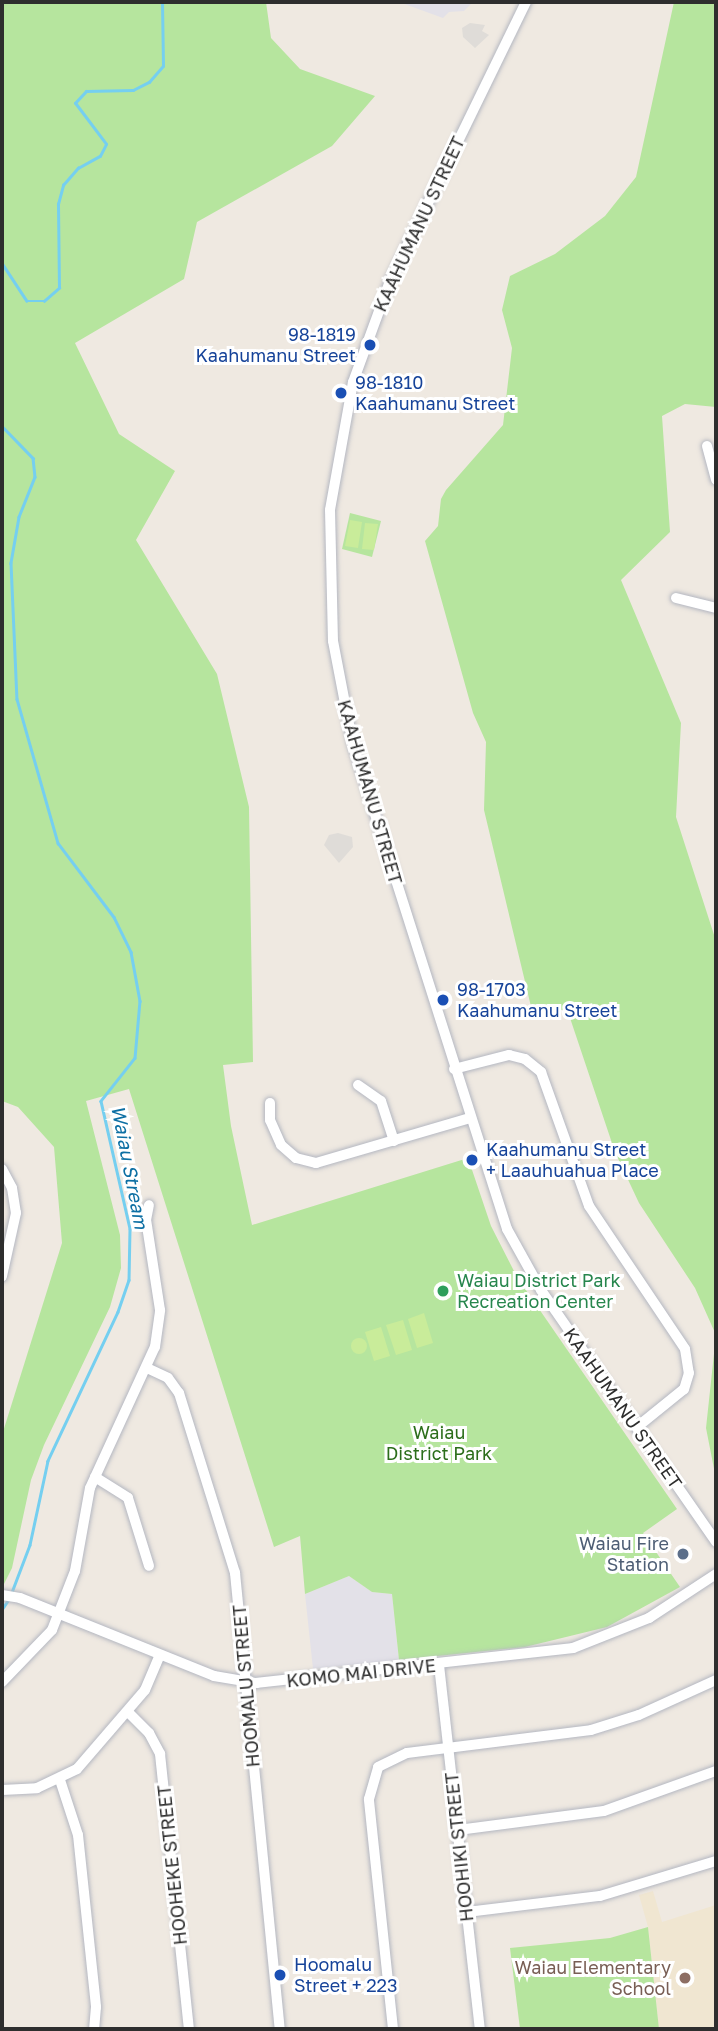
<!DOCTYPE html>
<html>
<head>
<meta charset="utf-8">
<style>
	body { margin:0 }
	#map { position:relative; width:718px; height:2031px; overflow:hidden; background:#efe9e1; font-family:"Golos Text",sans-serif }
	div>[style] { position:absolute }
	.industrial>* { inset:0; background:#e3e1e8 }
	.education>* { inset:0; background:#f0e6d1 }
	.green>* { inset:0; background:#b6e59e }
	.pitch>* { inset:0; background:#c9ec9a }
	.round { border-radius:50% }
	.plaza>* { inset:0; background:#dfdcd8 }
	.stream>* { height:2.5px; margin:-1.25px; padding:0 1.25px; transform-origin:1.25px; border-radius:1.25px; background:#75cff0 }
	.roads { filter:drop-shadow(0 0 2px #b4b7c1) drop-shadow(0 0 2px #b4b7c1) }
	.minor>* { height:10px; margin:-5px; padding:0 5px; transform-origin:5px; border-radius:5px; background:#fff }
	.dots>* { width:19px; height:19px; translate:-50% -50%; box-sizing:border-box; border:4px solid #fff; border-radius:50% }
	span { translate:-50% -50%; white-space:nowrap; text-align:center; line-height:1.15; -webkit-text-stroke:6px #fff; paint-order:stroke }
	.street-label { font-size:18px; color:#2e2e2e }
	.transit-label { font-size:18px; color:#164399 }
	.right { translate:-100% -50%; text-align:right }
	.left { translate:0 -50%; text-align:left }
	.leisure-label { font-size:18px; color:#27864d }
	.park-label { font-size:18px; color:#2c6e1b }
	.service-label { font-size:18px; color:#4e5e75 }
	.education-label { font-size:18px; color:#785e54 }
	.water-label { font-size:19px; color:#0d6fa3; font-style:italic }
	.frame { position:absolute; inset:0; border:4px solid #2e2e2e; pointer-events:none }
</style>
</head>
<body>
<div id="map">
	<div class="industrial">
		<i style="clip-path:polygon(399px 2px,473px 2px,464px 11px,449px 12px,443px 18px)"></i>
		<i style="clip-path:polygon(349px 1576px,372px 1592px,392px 1594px,399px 1660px,313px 1669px,305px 1594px)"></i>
	</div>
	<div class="education">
		<i style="clip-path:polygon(653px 1891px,662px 1922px,716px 1905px,716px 2029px,659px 2029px,648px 1927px,639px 1895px)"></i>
	</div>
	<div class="green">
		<i style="clip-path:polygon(2px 2px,266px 2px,271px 38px,300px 69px,375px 96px,332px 146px,197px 222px,184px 279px,75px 343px,119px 434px,175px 471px,136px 540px,217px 674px,249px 807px,253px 1062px,223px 1065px,231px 1126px,252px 1225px,468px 1158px,491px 1226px,517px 1277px,677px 1509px,643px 1533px,680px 1587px,607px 1627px,525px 1647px,399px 1660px,392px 1594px,372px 1592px,349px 1576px,305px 1594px,300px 1536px,274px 1547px,129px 1089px,86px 1101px,120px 1235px,121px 1268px,110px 1307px,44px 1445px,31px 1480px,12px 1568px,2px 1588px,2px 1435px,62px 1243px,54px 1147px,18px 1107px,2px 1101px)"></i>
		<i style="clip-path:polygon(674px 2px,716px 2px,716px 407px,685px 404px,662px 416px,670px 532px,621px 580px,681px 723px,676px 817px,716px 941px,716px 1479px,706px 1428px,716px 1335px,695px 1288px,639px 1203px,615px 1152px,567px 1009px,533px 1015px,484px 810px,486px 742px,473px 713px,425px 541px,438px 526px,441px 499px,446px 490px,503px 425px,512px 348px,502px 310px,510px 276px,555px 254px,605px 216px,636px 177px)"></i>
		<i style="clip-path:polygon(350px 513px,381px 521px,372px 557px,342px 549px)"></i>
		<i style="clip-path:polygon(648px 1927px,659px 2029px,520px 2029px,510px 1948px,610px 1938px)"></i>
	</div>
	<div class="pitch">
		<i style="clip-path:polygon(350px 520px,362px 522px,358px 548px,345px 546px)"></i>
		<i style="clip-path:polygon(365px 523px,378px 524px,374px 550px,362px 549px)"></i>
		<i style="clip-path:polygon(424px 1313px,433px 1343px,417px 1348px,408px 1319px)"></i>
		<i style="clip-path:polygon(403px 1320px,412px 1350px,396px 1355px,386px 1325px)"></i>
		<i style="clip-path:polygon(381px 1327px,390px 1356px,374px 1361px,365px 1332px)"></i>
		<i class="round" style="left:351px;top:1338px;width:16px;height:16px"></i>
	</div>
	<div class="plaza">
		<i style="clip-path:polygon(470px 23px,485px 25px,482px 31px,489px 35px,475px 48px,463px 37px,462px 28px)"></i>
		<i style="clip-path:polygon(338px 833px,352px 837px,353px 847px,339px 863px,324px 845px,329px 835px)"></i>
	</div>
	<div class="stream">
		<i style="left:2px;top:263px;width:45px;rotate:56.7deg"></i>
		<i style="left:27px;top:301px;width:17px"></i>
		<i style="left:44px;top:301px;width:20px;rotate:-41deg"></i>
		<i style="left:59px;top:288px;width:84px;rotate:-90.7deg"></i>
		<i style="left:58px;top:204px;width:20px;rotate:-75deg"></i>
		<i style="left:63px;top:185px;width:23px;rotate:-49deg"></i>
		<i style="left:78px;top:168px;width:25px;rotate:-29deg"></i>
		<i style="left:100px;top:156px;width:13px;rotate:-63deg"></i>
		<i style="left:106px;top:144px;width:51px;rotate:-127.1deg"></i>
		<i style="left:75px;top:103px;width:16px;rotate:-47deg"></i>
		<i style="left:86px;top:91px;width:47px;rotate:-1.2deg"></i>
		<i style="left:133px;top:90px;width:18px;rotate:-27deg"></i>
		<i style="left:149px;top:82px;width:21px;rotate:-49deg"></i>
		<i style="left:163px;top:66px;width:64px;rotate:-90.9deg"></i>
		<i style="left:2px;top:426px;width:45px;rotate:45.9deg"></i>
		<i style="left:33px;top:458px;width:19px;rotate:84deg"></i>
		<i style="left:35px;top:477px;width:43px;rotate:111.8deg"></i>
		<i style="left:19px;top:517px;width:47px;rotate:99.9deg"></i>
		<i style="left:11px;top:563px;width:136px;rotate:87.5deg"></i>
		<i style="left:17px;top:699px;width:150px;rotate:74.1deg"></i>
		<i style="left:58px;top:843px;width:93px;rotate:52.9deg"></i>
		<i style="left:114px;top:917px;width:39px;rotate:64deg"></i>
		<i style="left:131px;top:952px;width:50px;rotate:79.6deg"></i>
		<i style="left:140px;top:1001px;width:57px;rotate:95deg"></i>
		<i style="left:135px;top:1058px;width:55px;rotate:128.3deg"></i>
		<i style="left:101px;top:1101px;width:131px;rotate:77.2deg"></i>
		<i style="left:130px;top:1229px;width:51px;rotate:91.1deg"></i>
		<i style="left:129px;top:1280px;width:34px;rotate:109deg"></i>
		<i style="left:118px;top:1312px;width:165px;rotate:115.2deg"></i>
		<i style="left:48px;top:1461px;width:86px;rotate:102.1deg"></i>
		<i style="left:30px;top:1545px;width:53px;rotate:110.8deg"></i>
		<i style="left:2px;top:1609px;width:11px;rotate:-56deg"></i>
	</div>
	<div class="roads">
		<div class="minor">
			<i style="left:526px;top:2px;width:310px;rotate:116deg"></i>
			<i style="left:390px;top:281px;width:108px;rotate:110.1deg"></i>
			<i style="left:353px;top:382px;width:130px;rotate:100.2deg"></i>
			<i style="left:330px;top:510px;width:131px;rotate:88.7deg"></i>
			<i style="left:333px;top:641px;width:106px;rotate:79.1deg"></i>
			<i style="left:353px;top:745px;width:508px;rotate:72.35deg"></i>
			<i style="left:507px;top:1229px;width:70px;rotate:60.9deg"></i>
			<i style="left:541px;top:1290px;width:307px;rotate:55.2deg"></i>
			<i style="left:707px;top:446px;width:35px;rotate:75deg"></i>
			<i style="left:676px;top:598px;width:41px;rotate:14deg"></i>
			<i style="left:454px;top:1069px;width:57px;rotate:-14.3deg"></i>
			<i style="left:509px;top:1055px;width:16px;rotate:14deg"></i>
			<i style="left:525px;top:1059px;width:21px;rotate:39deg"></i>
			<i style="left:541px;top:1072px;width:142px;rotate:70.3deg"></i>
			<i style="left:589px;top:1206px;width:172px;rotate:56.1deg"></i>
			<i style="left:685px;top:1349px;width:24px;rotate:81deg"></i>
			<i style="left:689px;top:1373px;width:17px;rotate:107deg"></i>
			<i style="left:684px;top:1389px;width:60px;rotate:141deg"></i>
			<i style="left:358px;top:1085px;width:28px;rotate:35deg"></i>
			<i style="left:381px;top:1101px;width:42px;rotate:72deg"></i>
			<i style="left:270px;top:1103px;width:17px;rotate:90deg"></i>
			<i style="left:270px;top:1120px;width:27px;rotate:66deg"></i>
			<i style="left:281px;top:1145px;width:20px;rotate:41deg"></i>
			<i style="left:296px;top:1158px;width:21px;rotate:14deg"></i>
			<i style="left:316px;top:1163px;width:160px;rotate:-16.3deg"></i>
			<i style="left:2px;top:1169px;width:21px;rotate:62deg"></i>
			<i style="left:12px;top:1188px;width:25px;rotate:81deg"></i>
			<i style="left:16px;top:1213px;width:65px;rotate:102.5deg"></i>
			<i style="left:147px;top:1368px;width:23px;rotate:25deg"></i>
			<i style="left:168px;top:1378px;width:19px;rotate:54deg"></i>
			<i style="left:179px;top:1393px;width:189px;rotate:72.7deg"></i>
			<i style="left:235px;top:1573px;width:458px;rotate:84.4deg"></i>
			<i style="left:95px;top:1477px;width:39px;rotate:32deg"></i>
			<i style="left:128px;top:1498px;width:71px;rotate:72.8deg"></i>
			<i style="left:2px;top:1595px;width:18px;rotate:9deg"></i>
			<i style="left:20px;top:1598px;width:209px;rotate:21.9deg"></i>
			<i style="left:214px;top:1676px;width:43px;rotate:9.5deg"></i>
			<i style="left:256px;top:1683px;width:319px;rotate:-6.3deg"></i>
			<i style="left:573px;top:1648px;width:82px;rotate:-21.5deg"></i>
			<i style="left:649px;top:1618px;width:80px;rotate:-33.3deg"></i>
			<i style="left:439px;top:1665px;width:366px;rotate:83.6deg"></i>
			<i style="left:2px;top:1682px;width:72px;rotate:-46.1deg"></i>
			<i style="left:52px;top:1630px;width:63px;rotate:-68.7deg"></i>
			<i style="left:75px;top:1571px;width:84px;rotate:-79.8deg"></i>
			<i style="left:90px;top:1488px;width:155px;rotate:-65.3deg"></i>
			<i style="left:155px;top:1347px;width:37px;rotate:-82deg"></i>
			<i style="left:160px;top:1310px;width:91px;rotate:-98.8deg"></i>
			<i style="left:146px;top:1220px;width:15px;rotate:-79deg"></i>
			<i style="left:128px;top:1712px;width:30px;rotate:45deg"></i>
			<i style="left:149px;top:1733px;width:24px;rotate:62deg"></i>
			<i style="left:160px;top:1754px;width:277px;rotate:84deg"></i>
			<i style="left:60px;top:1780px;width:58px;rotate:71.9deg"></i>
			<i style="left:78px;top:1835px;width:173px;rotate:84deg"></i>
			<i style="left:96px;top:2007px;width:22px;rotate:95deg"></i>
			<i style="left:2px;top:1790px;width:35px;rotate:-3deg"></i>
			<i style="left:37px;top:1788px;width:44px;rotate:-25.4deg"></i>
			<i style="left:77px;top:1769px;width:104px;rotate:-49.3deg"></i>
			<i style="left:145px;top:1690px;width:38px;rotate:-67deg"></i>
			<i style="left:458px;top:1830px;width:147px;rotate:-7.4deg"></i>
			<i style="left:604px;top:1811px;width:119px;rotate:-19.7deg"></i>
			<i style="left:467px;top:1912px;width:134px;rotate:-6.9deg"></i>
			<i style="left:600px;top:1896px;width:121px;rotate:-16.8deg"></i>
			<i style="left:393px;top:2029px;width:231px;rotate:-96deg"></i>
			<i style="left:369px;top:1799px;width:33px;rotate:-74deg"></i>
			<i style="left:378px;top:1767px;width:32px;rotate:-26deg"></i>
			<i style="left:407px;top:1753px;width:185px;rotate:-7.1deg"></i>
			<i style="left:591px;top:1730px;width:50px;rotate:-17.4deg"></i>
			<i style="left:639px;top:1715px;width:85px;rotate:-24.4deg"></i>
		</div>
	</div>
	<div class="dots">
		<i style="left:370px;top:345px;background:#1a4fb4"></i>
		<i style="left:341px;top:393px;background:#1a4fb4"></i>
		<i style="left:443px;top:1000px;background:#1a4fb4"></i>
		<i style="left:472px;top:1160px;background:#1a4fb4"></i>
		<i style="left:443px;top:1291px;background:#2e9e5b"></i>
		<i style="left:683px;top:1554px;background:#5c6f8a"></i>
		<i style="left:280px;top:1975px;background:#1a4fb4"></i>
		<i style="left:685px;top:1978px;background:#8d6e63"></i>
	</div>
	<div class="street-label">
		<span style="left:419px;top:224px;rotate:-65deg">KAAHUMANU STREET</span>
		<span style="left:370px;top:792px;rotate:74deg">KAAHUMANU STREET</span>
		<span style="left:623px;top:1408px;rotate:55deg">KAAHUMANU STREET</span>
		<span style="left:361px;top:1673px;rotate:-6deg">KOMO MAI DRIVE</span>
		<span style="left:246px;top:1686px;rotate:-95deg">HOOMALU STREET</span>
		<span style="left:459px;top:1847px;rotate:-96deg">HOOHIKI STREET</span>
		<span style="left:172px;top:1865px;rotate:-96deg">HOOHEKE STREET</span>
	</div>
	<div class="transit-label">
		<span class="right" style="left:356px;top:345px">98-1819<br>Kaahumanu Street</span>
		<span class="left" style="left:355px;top:393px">98-1810<br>Kaahumanu Street</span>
		<span class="left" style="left:457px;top:1000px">98-1703<br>Kaahumanu Street</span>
		<span class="left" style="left:486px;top:1160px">Kaahumanu Street<br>+ Laauhuahua Place</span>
		<span class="left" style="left:294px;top:1975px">Hoomalu<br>Street + 223</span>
	</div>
	<div class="leisure-label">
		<span class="left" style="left:457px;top:1291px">Waiau District Park<br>Recreation Center</span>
	</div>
	<div class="park-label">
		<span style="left:439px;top:1443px">Waiau<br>District Park</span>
	</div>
	<div class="service-label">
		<span class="right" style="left:669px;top:1554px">Waiau Fire<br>Station</span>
	</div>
	<div class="education-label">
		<span class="right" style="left:671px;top:1978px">Waiau Elementary<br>School</span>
	</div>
	<div class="water-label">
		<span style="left:130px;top:1167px;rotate:79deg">Waiau Stream</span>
	</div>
	<div class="frame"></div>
</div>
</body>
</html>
